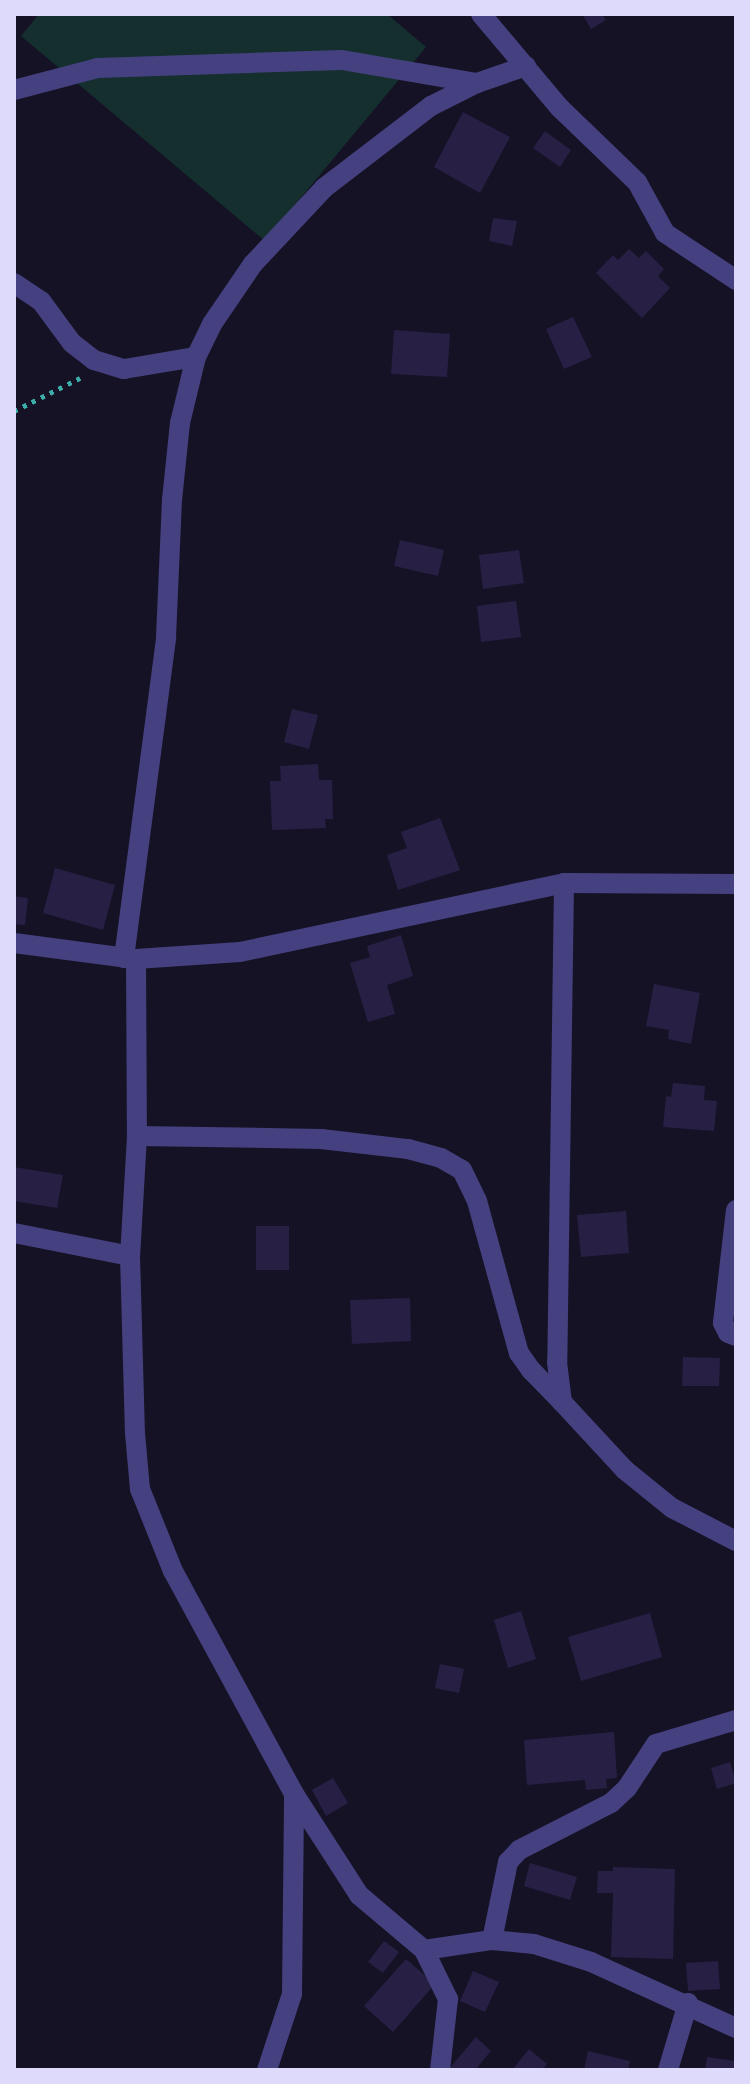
<!DOCTYPE html>
<html>
<head>
<meta charset="utf-8">
<style>
	body { margin:0 }
	#map { position:relative; width:750px; height:2084px; overflow:hidden; background:#151225; font-family:"Varela Round",sans-serif }
	div>[style] { position:absolute }
	.green>* { inset:0; background:#152f2e }
	.building>* { inset:0; background:#281f45 }
	.path>* { height:5px; margin-top:-2.5px; transform-origin:0; background:repeating-linear-gradient(90deg,#3baea9 0 4px,transparent 0 10px) }
	.street>* { height:20px; margin:-10px; padding:0 10px; transform-origin:10px; border-radius:10px; background:#454180 }
	span { translate:-50% -50%; white-space:nowrap; text-align:center; line-height:1.15; -webkit-text-stroke:6px #151225; paint-order:stroke }
	.frame { position:absolute; inset:0; border:16px solid #dedafb; pointer-events:none }
</style>
</head>
<body>
<div id="map">
	<div class="green">
		<i style="clip-path:polygon(39px 14px,387px 14px,426px 47px,265px 241px,21px 36px)"></i>
	</div>
	<div class="building">
		<i style="clip-path:polygon(582px 14px,602px 14px,606px 20px,591px 29px)"></i>
		<i style="clip-path:polygon(463px 112px,510px 137px,480px 193px,434px 167px)"></i>
		<i style="clip-path:polygon(545px 131px,571px 150px,560px 167px,533px 148px)"></i>
		<i style="clip-path:polygon(493px 218px,517px 221px,512px 246px,489px 241px)"></i>
		<i style="clip-path:polygon(629px 249px,639px 258px,646px 251px,664px 269px,658px 276px,670px 288px,642px 318px,596px 273px,613px 255px,618px 260px)"></i>
		<i style="clip-path:polygon(573px 317px,592px 357px,564px 369px,546px 329px)"></i>
		<i style="clip-path:polygon(394px 330px,450px 334px,447px 377px,391px 374px)"></i>
		<i style="clip-path:polygon(400px 540px,444px 550px,438px 576px,394px 566px)"></i>
		<i style="clip-path:polygon(519px 550px,524px 583px,483px 589px,479px 555px)"></i>
		<i style="clip-path:polygon(516px 601px,521px 637px,481px 642px,477px 606px)"></i>
		<i style="clip-path:polygon(292px 709px,318px 715px,309px 749px,284px 742px)"></i>
		<i style="clip-path:polygon(318px 764px,319px 780px,332px 780px,333px 819px,325px 819px,326px 828px,272px 830px,270px 781px,281px 781px,280px 766px)"></i>
		<i style="clip-path:polygon(440px 818px,460px 870px,398px 890px,387px 855px,407px 848px,401px 832px)"></i>
		<i style="clip-path:polygon(55px 868px,115px 885px,103px 930px,43px 913px)"></i>
		<i style="clip-path:polygon(14px 896px,28px 898px,25px 925px,14px 924px)"></i>
		<i style="clip-path:polygon(401px 935px,413px 976px,387px 985px,395px 1014px,368px 1022px,350px 963px,370px 957px,367px 946px)"></i>
		<i style="clip-path:polygon(654px 984px,700px 993px,691px 1044px,668px 1039px,669px 1030px,646px 1026px)"></i>
		<i style="clip-path:polygon(673px 1083px,705px 1086px,704px 1100px,717px 1101px,714px 1131px,663px 1127px,666px 1096px,671px 1097px)"></i>
		<i style="clip-path:polygon(14px 1167px,63px 1175px,57px 1208px,14px 1201px)"></i>
		<i style="clip-path:polygon(626px 1211px,629px 1253px,581px 1257px,577px 1215px)"></i>
		<i style="clip-path:polygon(256px 1226px,289px 1226px,289px 1270px,256px 1270px)"></i>
		<i style="clip-path:polygon(410px 1298px,411px 1341px,352px 1344px,350px 1300px)"></i>
		<i style="clip-path:polygon(683px 1357px,720px 1358px,719px 1386px,682px 1386px)"></i>
		<i style="clip-path:polygon(521px 1611px,536px 1659px,508px 1668px,494px 1620px)"></i>
		<i style="clip-path:polygon(650px 1613px,662px 1657px,581px 1681px,568px 1637px)"></i>
		<i style="clip-path:polygon(440px 1664px,464px 1669px,459px 1693px,435px 1688px)"></i>
		<i style="clip-path:polygon(614px 1732px,617px 1778px,606px 1779px,607px 1788px,586px 1790px,585px 1780px,527px 1785px,524px 1740px)"></i>
		<i style="clip-path:polygon(730px 1762px,736px 1783px,717px 1789px,711px 1768px)"></i>
		<i style="clip-path:polygon(333px 1778px,348px 1803px,326px 1816px,312px 1790px)"></i>
		<i style="clip-path:polygon(530px 1863px,577px 1877px,570px 1900px,524px 1886px)"></i>
		<i style="clip-path:polygon(613px 1867px,675px 1869px,673px 1959px,611px 1957px,613px 1893px,597px 1893px,598px 1871px,613px 1871px)"></i>
		<i style="clip-path:polygon(384px 1941px,399px 1952px,383px 1973px,368px 1962px)"></i>
		<i style="clip-path:polygon(406px 1959px,435px 1984px,393px 2032px,364px 2006px)"></i>
		<i style="clip-path:polygon(718px 1961px,720px 1989px,688px 1991px,686px 1963px)"></i>
		<i style="clip-path:polygon(473px 1971px,499px 1982px,485px 2012px,460px 2001px)"></i>
		<i style="clip-path:polygon(476px 2037px,491px 2051px,475px 2070px,448px 2070px)"></i>
		<i style="clip-path:polygon(529px 2049px,547px 2064px,542px 2070px,512px 2070px)"></i>
		<i style="clip-path:polygon(588px 2051px,630px 2061px,628px 2070px,584px 2070px)"></i>
		<i style="clip-path:polygon(707px 2057px,736px 2061px,736px 2070px,705px 2070px)"></i>
	</div>
	<div class="path">
		<i style="left:14px;top:411px;width:74px;rotate:-26.6deg"></i>
	</div>
	<div class="street">
		<i style="left:481px;top:14px;width:123px;rotate:50deg"></i>
		<i style="left:560px;top:108px;width:107px;rotate:43.9deg"></i>
		<i style="left:637px;top:182px;width:58px;rotate:61.2deg"></i>
		<i style="left:665px;top:233px;width:85px;rotate:33.5deg"></i>
		<i style="left:14px;top:90px;width:87px;rotate:-14.7deg"></i>
		<i style="left:98px;top:68px;width:244px;rotate:-1.9deg"></i>
		<i style="left:342px;top:60px;width:137px;rotate:9.7deg"></i>
		<i style="left:14px;top:283px;width:32px;rotate:34deg"></i>
		<i style="left:41px;top:301px;width:52px;rotate:53.6deg"></i>
		<i style="left:72px;top:343px;width:28px;rotate:38deg"></i>
		<i style="left:94px;top:360px;width:31px;rotate:17deg"></i>
		<i style="left:124px;top:369px;width:73px;rotate:-9.5deg"></i>
		<i style="left:564px;top:883px;width:479px;rotate:90.8deg"></i>
		<i style="left:557px;top:1362px;width:40px;rotate:82.9deg"></i>
		<i style="left:562px;top:1402px;width:93px;rotate:47.2deg"></i>
		<i style="left:625px;top:1470px;width:60px;rotate:39deg"></i>
		<i style="left:672px;top:1508px;width:72px;rotate:27.3deg"></i>
		<i style="left:14px;top:943px;width:123px;rotate:7.5deg"></i>
		<i style="left:136px;top:959px;width:104px;rotate:-3.9deg"></i>
		<i style="left:240px;top:952px;width:331px;rotate:-12deg"></i>
		<i style="left:564px;top:883px;width:172px;rotate:0.3deg"></i>
		<i style="left:124px;top:958px;width:324px;rotate:-82.5deg"></i>
		<i style="left:166px;top:637px;width:137px;rotate:-87.5deg"></i>
		<i style="left:172px;top:500px;width:77px;rotate:-84.1deg"></i>
		<i style="left:180px;top:423px;width:68px;rotate:-76.4deg"></i>
		<i style="left:196px;top:357px;width:37px;rotate:-64deg"></i>
		<i style="left:212px;top:324px;width:73px;rotate:-55.7deg"></i>
		<i style="left:253px;top:264px;width:104px;rotate:-46.9deg"></i>
		<i style="left:324px;top:188px;width:135px;rotate:-37.5deg"></i>
		<i style="left:431px;top:106px;width:51px;rotate:-26.6deg"></i>
		<i style="left:477px;top:83px;width:52px;rotate:-19.1deg"></i>
		<i style="left:136px;top:959px;width:177px;rotate:89.7deg"></i>
		<i style="left:137px;top:1136px;width:120px;rotate:93.3deg"></i>
		<i style="left:130px;top:1256px;width:177px;rotate:88.4deg"></i>
		<i style="left:135px;top:1433px;width:56px;rotate:84.9deg"></i>
		<i style="left:140px;top:1489px;width:88px;rotate:68.1deg"></i>
		<i style="left:173px;top:1571px;width:254px;rotate:61.5deg"></i>
		<i style="left:294px;top:1794px;width:120px;rotate:57.2deg"></i>
		<i style="left:359px;top:1895px;width:85px;rotate:40.2deg"></i>
		<i style="left:424px;top:1950px;width:55px;rotate:63.9deg"></i>
		<i style="left:448px;top:1999px;width:71px;rotate:96.4deg"></i>
		<i style="left:137px;top:1136px;width:184px;rotate:0.9deg"></i>
		<i style="left:321px;top:1139px;width:88px;rotate:6.6deg"></i>
		<i style="left:408px;top:1149px;width:34px;rotate:15deg"></i>
		<i style="left:441px;top:1158px;width:24px;rotate:30deg"></i>
		<i style="left:462px;top:1170px;width:34px;rotate:64deg"></i>
		<i style="left:477px;top:1201px;width:158px;rotate:74.6deg"></i>
		<i style="left:519px;top:1353px;width:21px;rotate:55deg"></i>
		<i style="left:531px;top:1370px;width:45px;rotate:45.9deg"></i>
		<i style="left:736px;top:1210px;width:114px;rotate:96.6deg"></i>
		<i style="left:723px;top:1323px;width:11px;rotate:63deg"></i>
		<i style="left:728px;top:1333px;width:9px;rotate:21deg"></i>
		<i style="left:14px;top:1233px;width:118px;rotate:11.2deg"></i>
		<i style="left:492px;top:1940px;width:80px;rotate:-78.4deg"></i>
		<i style="left:508px;top:1862px;width:16px;rotate:-47deg"></i>
		<i style="left:519px;top:1850px;width:103px;rotate:-27.1deg"></i>
		<i style="left:611px;top:1803px;width:22px;rotate:-43deg"></i>
		<i style="left:627px;top:1788px;width:53px;rotate:-56.6deg"></i>
		<i style="left:656px;top:1744px;width:84px;rotate:-16.7deg"></i>
		<i style="left:424px;top:1950px;width:69px;rotate:-8.4deg"></i>
		<i style="left:492px;top:1940px;width:42px;rotate:5.4deg"></i>
		<i style="left:534px;top:1944px;width:60px;rotate:17.5deg"></i>
		<i style="left:591px;top:1962px;width:159px;rotate:24.5deg"></i>
		<i style="left:267px;top:2070px;width:80px;rotate:-71.8deg"></i>
		<i style="left:292px;top:1994px;width:200px;rotate:-89.4deg"></i>
		<i style="left:668px;top:2070px;width:70px;rotate:-73.4deg"></i>
	</div>
	<div class="frame"></div>
</div>
</body>
</html>
